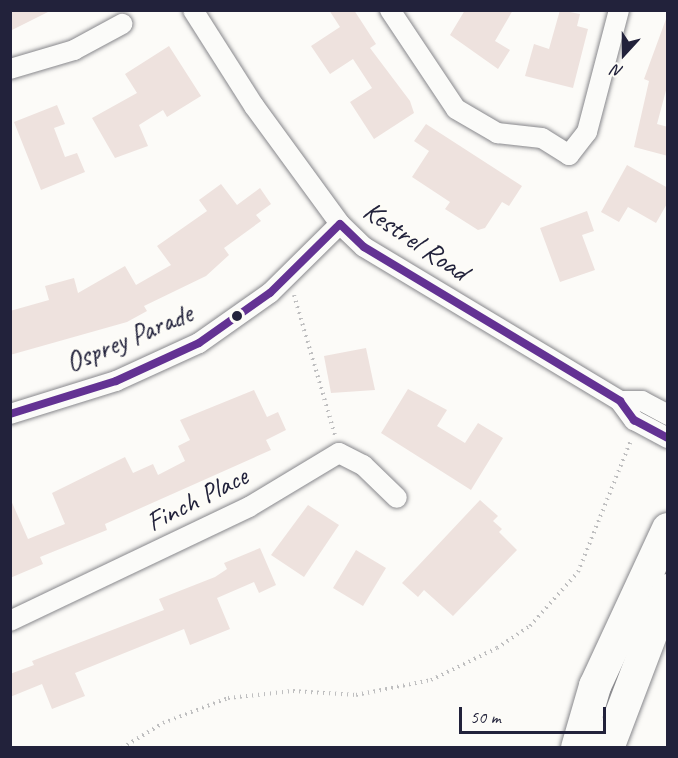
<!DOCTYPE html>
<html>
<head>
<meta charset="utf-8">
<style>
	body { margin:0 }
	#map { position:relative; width:678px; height:758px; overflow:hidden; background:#fcfbf8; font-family:Caveat,sans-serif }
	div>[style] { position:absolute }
	.building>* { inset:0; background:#eee2de }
	.path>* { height:4px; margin-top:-2px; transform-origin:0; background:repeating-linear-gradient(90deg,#bfbfc0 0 1.5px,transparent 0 6px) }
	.roads { filter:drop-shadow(0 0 2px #88888c) drop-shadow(0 0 2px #88888c) }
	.minor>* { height:20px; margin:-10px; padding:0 10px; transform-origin:10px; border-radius:10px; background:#fbfbf9 }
	.primary>* { height:32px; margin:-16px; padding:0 16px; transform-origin:16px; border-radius:16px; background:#fbfbf9 }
	.bus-1>* { height:8px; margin:-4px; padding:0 4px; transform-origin:4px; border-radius:4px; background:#633293 }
	.dots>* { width:16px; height:16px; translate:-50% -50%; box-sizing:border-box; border:3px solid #fdfcf7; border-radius:50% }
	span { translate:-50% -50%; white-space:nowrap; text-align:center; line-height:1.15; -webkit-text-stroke:5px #fdfcf7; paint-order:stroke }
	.street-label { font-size:28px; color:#22223b }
	.frame { position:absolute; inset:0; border:12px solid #22223b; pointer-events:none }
	.north { position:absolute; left:594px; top:24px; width:60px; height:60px; -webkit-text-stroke:4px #fdfcf7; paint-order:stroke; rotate:201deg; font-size:16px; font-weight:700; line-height:24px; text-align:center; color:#22223b }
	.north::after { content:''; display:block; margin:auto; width:21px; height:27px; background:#22223b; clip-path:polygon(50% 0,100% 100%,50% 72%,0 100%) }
	.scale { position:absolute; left:459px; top:707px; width:147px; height:27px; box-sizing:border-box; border:3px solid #22223b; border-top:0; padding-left:8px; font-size:18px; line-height:21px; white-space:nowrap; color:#22223b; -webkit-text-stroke:4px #fdfcf7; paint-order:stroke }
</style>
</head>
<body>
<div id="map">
	<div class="building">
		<i style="clip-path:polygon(10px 10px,52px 10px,10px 31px)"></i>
		<i style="clip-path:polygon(329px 10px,354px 10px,376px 44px,370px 48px,410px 101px,414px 113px,374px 139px,350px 102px,372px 88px,353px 59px,330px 74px,311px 46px,340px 27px)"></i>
		<i style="clip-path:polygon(465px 10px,513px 10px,495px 41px,510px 50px,498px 69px,450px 35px)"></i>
		<i style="clip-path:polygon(560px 10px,580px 14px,577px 26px,588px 29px,573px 88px,525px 76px,534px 44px,549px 49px)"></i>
		<i style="clip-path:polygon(666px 19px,668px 83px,657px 124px,668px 127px,668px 156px,634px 147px,649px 81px,644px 79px)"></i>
		<i style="clip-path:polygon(169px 46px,201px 96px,167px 117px,163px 110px,139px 125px,148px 146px,115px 158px,92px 118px,137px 93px,125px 74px)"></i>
		<i style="clip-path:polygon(57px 105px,65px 124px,54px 128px,65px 157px,77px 153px,85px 172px,41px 190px,14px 122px)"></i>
		<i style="clip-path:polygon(426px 124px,522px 186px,509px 206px,502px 202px,485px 228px,478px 230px,445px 209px,450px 202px,412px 177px,429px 151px,414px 141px)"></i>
		<i style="clip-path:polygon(627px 165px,668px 188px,668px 202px,656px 223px,628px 207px,619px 222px,601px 212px)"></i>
		<i style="clip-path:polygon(221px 184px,237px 205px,260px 188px,271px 204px,256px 215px,261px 221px,224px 248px,229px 255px,206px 276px,144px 306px,147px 311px,127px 322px,10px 355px,10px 311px,49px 300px,45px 286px,74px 278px,78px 293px,125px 266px,136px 285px,171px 265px,157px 246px,207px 211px,199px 200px)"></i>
		<i style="clip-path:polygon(587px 211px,594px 231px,582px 235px,595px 270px,560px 282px,540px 228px)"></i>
		<i style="clip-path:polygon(366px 348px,375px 390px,331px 393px,324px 356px)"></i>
		<i style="clip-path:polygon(408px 389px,447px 410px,437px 426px,465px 443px,478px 423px,503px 438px,471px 490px,381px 433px)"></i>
		<i style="clip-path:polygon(254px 390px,267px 417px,278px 412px,286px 430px,266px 440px,271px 450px,105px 524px,107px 530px,40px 557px,43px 564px,10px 578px,10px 498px,28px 539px,65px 524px,52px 493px,125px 457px,133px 473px,153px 464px,158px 475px,185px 461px,178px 446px,190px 440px,180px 420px)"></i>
		<i style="clip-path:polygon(480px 500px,498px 516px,493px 521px,502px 529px,499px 532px,517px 550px,453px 616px,424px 590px,418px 597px,402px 583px)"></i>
		<i style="clip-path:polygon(308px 505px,339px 525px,304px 577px,271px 555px)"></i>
		<i style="clip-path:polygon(260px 548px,276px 585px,259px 593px,254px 582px,217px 598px,230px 629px,190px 645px,184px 629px,75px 673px,85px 696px,52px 709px,42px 684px,10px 697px,10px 674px,34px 665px,32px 661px,164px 610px,159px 599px,215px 577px,227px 569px,224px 563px)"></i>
		<i style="clip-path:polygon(356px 550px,386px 568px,363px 606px,333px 588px)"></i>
	</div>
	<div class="path">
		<i style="left:294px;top:295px;width:146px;rotate:73.7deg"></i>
		<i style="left:122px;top:748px;width:48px;rotate:-31.4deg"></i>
		<i style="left:163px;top:723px;width:70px;rotate:-21deg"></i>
		<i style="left:228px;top:698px;width:65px;rotate:-6.1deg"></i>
		<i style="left:293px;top:691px;width:63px;rotate:3.6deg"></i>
		<i style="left:356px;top:695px;width:76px;rotate:-11.3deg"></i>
		<i style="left:431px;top:680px;width:73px;rotate:-25.9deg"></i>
		<i style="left:497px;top:648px;width:40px;rotate:-34deg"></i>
		<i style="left:530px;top:626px;width:72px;rotate:-48.4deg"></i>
		<i style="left:578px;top:572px;width:142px;rotate:-68.1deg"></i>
	</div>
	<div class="roads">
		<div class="minor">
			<i style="left:193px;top:10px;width:114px;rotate:57.6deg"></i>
			<i style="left:254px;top:106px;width:146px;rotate:53.9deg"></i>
			<i style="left:340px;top:224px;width:33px;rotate:44deg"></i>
			<i style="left:364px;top:247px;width:299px;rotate:31deg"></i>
			<i style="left:620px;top:401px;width:24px;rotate:54deg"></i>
			<i style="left:634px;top:420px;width:38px;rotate:28deg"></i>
			<i style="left:390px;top:10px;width:119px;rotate:56.3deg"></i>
			<i style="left:456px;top:109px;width:48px;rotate:30.3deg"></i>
			<i style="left:497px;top:133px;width:45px;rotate:6.3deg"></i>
			<i style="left:542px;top:138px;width:32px;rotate:32deg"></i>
			<i style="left:569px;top:155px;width:29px;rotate:-52deg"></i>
			<i style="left:587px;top:132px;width:126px;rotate:-75.3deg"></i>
			<i style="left:10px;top:69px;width:67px;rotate:-16.5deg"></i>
			<i style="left:74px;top:50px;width:55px;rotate:-28.4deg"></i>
			<i style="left:620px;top:401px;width:22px"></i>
			<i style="left:642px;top:401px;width:30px;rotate:28deg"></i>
			<i style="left:10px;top:414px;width:111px;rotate:-17.3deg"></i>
			<i style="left:116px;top:381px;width:91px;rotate:-24.6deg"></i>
			<i style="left:199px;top:343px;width:87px;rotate:-35.2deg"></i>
			<i style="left:270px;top:293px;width:98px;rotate:-44.6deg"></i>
			<i style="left:10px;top:621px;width:265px;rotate:-25.5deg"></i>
			<i style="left:249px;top:507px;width:105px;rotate:-31deg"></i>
			<i style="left:339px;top:453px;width:27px;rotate:27deg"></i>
			<i style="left:363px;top:465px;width:47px;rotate:44.1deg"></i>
		</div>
		<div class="primary">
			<i style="left:577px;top:748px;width:65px;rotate:-73.8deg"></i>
			<i style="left:595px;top:686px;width:173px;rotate:-65.1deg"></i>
			<i style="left:608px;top:748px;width:169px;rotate:-69.2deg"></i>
		</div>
	</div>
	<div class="bus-1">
		<i style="left:10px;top:414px;width:111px;rotate:-17.3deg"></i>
		<i style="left:116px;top:381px;width:91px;rotate:-24.6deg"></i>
		<i style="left:199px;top:343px;width:87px;rotate:-35.2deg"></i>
		<i style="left:270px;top:293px;width:98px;rotate:-44.6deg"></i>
		<i style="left:340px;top:224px;width:33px;rotate:44deg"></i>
		<i style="left:364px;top:247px;width:299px;rotate:31deg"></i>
		<i style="left:620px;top:401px;width:24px;rotate:54deg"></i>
		<i style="left:634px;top:420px;width:38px;rotate:28deg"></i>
	</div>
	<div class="dots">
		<i style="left:237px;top:316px;background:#22223b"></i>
	</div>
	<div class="street-label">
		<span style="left:416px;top:241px;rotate:34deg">Kestrel Road</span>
		<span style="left:129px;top:338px;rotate:-23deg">Osprey Parade</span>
		<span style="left:197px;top:499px;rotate:-27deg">Finch Place</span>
	</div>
	<div class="frame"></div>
	<div class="north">N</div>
	<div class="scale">50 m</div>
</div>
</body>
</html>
